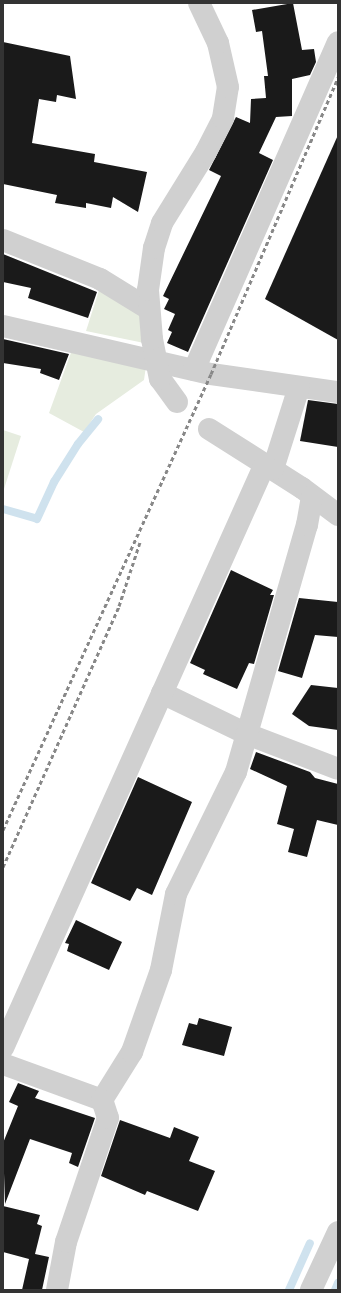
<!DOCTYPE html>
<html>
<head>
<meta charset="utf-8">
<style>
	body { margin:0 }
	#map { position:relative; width:341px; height:1293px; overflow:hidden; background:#fff; font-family:"Varela Round",sans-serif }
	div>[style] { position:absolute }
	.green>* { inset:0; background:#e6ecdf }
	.stream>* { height:8px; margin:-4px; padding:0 4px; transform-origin:4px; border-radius:4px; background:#cfe2ee }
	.building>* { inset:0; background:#1a1a1a }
	.minor>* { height:22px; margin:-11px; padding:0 11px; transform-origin:11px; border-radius:11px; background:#d0d0d0 }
	.rail>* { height:3px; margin-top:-1.5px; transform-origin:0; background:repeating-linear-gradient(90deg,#888 0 4px,transparent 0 7px) }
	span { translate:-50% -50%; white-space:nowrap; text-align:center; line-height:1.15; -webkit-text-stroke:4px #fff; paint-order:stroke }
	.frame { position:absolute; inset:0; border:4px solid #333; pointer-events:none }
</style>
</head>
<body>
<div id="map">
	<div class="green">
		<i style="clip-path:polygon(101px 284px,142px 314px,144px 343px,86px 331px)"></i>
		<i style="clip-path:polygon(72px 350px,146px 366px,144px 380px,96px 414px,84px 432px,49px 413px)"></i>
		<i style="clip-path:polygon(3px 430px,21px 436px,3px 492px)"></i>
	</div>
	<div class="stream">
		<i style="left:3px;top:509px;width:35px;rotate:16deg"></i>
		<i style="left:37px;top:519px;width:41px;rotate:-65.3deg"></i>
		<i style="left:54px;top:482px;width:45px;rotate:-57.7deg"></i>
		<i style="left:78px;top:444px;width:32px;rotate:-51deg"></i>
		<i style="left:289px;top:1290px;width:51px;rotate:-65.9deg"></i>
		<i style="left:335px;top:1290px;width:8px;rotate:-67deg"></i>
	</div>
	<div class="building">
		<i style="clip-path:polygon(293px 3px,302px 50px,314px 49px,316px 62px,310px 75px,292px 79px,292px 116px,276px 117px,259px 153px,273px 160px,188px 352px,167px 343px,172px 332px,168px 330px,175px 314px,164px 309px,169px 299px,163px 296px,221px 176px,209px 170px,236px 117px,250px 123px,251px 99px,266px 98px,264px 76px,268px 76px,262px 31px,256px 32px,252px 10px)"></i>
		<i style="clip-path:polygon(3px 42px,70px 56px,76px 99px,57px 95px,56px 102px,39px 99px,32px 143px,95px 154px,94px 162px,147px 172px,138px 212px,113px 197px,111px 208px,86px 203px,86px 208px,55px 203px,57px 195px,3px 184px)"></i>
		<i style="clip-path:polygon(338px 135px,338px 340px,265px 299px)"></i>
		<i style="clip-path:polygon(3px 254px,97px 292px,88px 318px,28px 298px,31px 288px,3px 282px)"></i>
		<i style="clip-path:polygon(3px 339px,69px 354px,59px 380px,40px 373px,41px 369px,3px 363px)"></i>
		<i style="clip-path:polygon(308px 400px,338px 404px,338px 447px,300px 441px)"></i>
		<i style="clip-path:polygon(231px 570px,273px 590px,270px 595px,274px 595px,254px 664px,249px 663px,237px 689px,203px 674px,205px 670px,190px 663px)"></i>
		<i style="clip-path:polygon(299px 598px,338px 602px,338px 637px,315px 635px,302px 678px,278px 671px)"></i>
		<i style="clip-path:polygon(311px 685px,338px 688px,338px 730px,309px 726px,292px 714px)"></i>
		<i style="clip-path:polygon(256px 752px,310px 772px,315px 778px,338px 784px,338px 825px,317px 820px,307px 857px,288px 852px,294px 829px,277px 824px,287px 786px,250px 769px)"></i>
		<i style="clip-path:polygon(138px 777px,192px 802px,152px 895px,137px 888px,130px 901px,91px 883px)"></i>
		<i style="clip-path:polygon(76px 920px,122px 942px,109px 970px,67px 951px,69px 944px,65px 943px)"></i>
		<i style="clip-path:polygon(199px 1018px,232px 1027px,224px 1056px,182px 1045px,189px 1023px,197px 1025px)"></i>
		<i style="clip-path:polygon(18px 1083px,39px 1091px,35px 1098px,95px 1118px,78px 1167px,69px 1163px,72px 1153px,30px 1139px,5px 1204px,3px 1143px,18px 1106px,9px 1102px)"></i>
		<i style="clip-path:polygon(120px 1120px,170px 1138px,174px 1127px,199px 1137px,189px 1161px,215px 1171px,198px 1211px,147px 1191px,145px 1195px,101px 1176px)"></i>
		<i style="clip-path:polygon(3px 1206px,40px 1215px,37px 1224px,42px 1226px,35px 1254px,49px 1257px,42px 1290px,22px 1290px,29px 1259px,3px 1252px)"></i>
	</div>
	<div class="minor">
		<i style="left:3px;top:240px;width:105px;rotate:21.9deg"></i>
		<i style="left:100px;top:279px;width:57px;rotate:31.5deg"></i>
		<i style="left:3px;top:326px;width:213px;rotate:13deg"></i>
		<i style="left:211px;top:374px;width:128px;rotate:8.1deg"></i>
		<i style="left:194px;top:370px;width:358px;rotate:-66.3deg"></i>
		<i style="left:177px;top:402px;width:29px;rotate:-126deg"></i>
		<i style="left:160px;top:379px;width:41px;rotate:-101.3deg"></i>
		<i style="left:152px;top:339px;width:49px;rotate:-94.7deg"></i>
		<i style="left:148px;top:290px;width:42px;rotate:-81.9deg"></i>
		<i style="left:154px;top:248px;width:26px;rotate:-72deg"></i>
		<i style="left:162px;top:223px;width:84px;rotate:-58.2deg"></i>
		<i style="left:206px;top:152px;width:38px;rotate:-63deg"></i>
		<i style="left:223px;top:118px;width:31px;rotate:-81deg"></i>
		<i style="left:228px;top:87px;width:45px;rotate:-102.8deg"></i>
		<i style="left:218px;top:43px;width:44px;rotate:-115.4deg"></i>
		<i style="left:209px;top:429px;width:110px;rotate:32.4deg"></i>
		<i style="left:302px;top:488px;width:45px;rotate:36.9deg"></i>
		<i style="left:273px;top:469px;width:86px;rotate:-72.4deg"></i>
		<i style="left:162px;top:693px;width:94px;rotate:25.8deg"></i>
		<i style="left:247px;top:734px;width:97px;rotate:21deg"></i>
		<i style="left:3px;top:1048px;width:640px;rotate:-65.84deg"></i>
		<i style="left:3px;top:1064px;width:105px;rotate:20deg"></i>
		<i style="left:102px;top:1100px;width:57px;rotate:-58deg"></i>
		<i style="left:132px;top:1052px;width:87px;rotate:-70.5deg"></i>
		<i style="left:161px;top:970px;width:77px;rotate:-78.8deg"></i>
		<i style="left:176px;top:894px;width:136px;rotate:-63.8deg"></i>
		<i style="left:236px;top:772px;width:257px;rotate:-74deg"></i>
		<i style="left:307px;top:525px;width:29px;rotate:-80deg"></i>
		<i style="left:57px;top:1290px;width:49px;rotate:-79.4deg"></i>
		<i style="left:66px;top:1242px;width:131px;rotate:-71.3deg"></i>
		<i style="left:108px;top:1118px;width:19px;rotate:-108deg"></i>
		<i style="left:311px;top:1290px;width:64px;rotate:-65deg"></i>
	</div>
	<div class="rail">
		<i style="left:3px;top:830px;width:501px;rotate:-65.48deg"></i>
		<i style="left:211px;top:374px;width:323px;rotate:-66.8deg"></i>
		<i style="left:3px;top:867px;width:286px;rotate:-66deg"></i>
		<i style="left:119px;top:606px;width:67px;rotate:-71.8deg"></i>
	</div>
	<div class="frame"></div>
</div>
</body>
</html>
